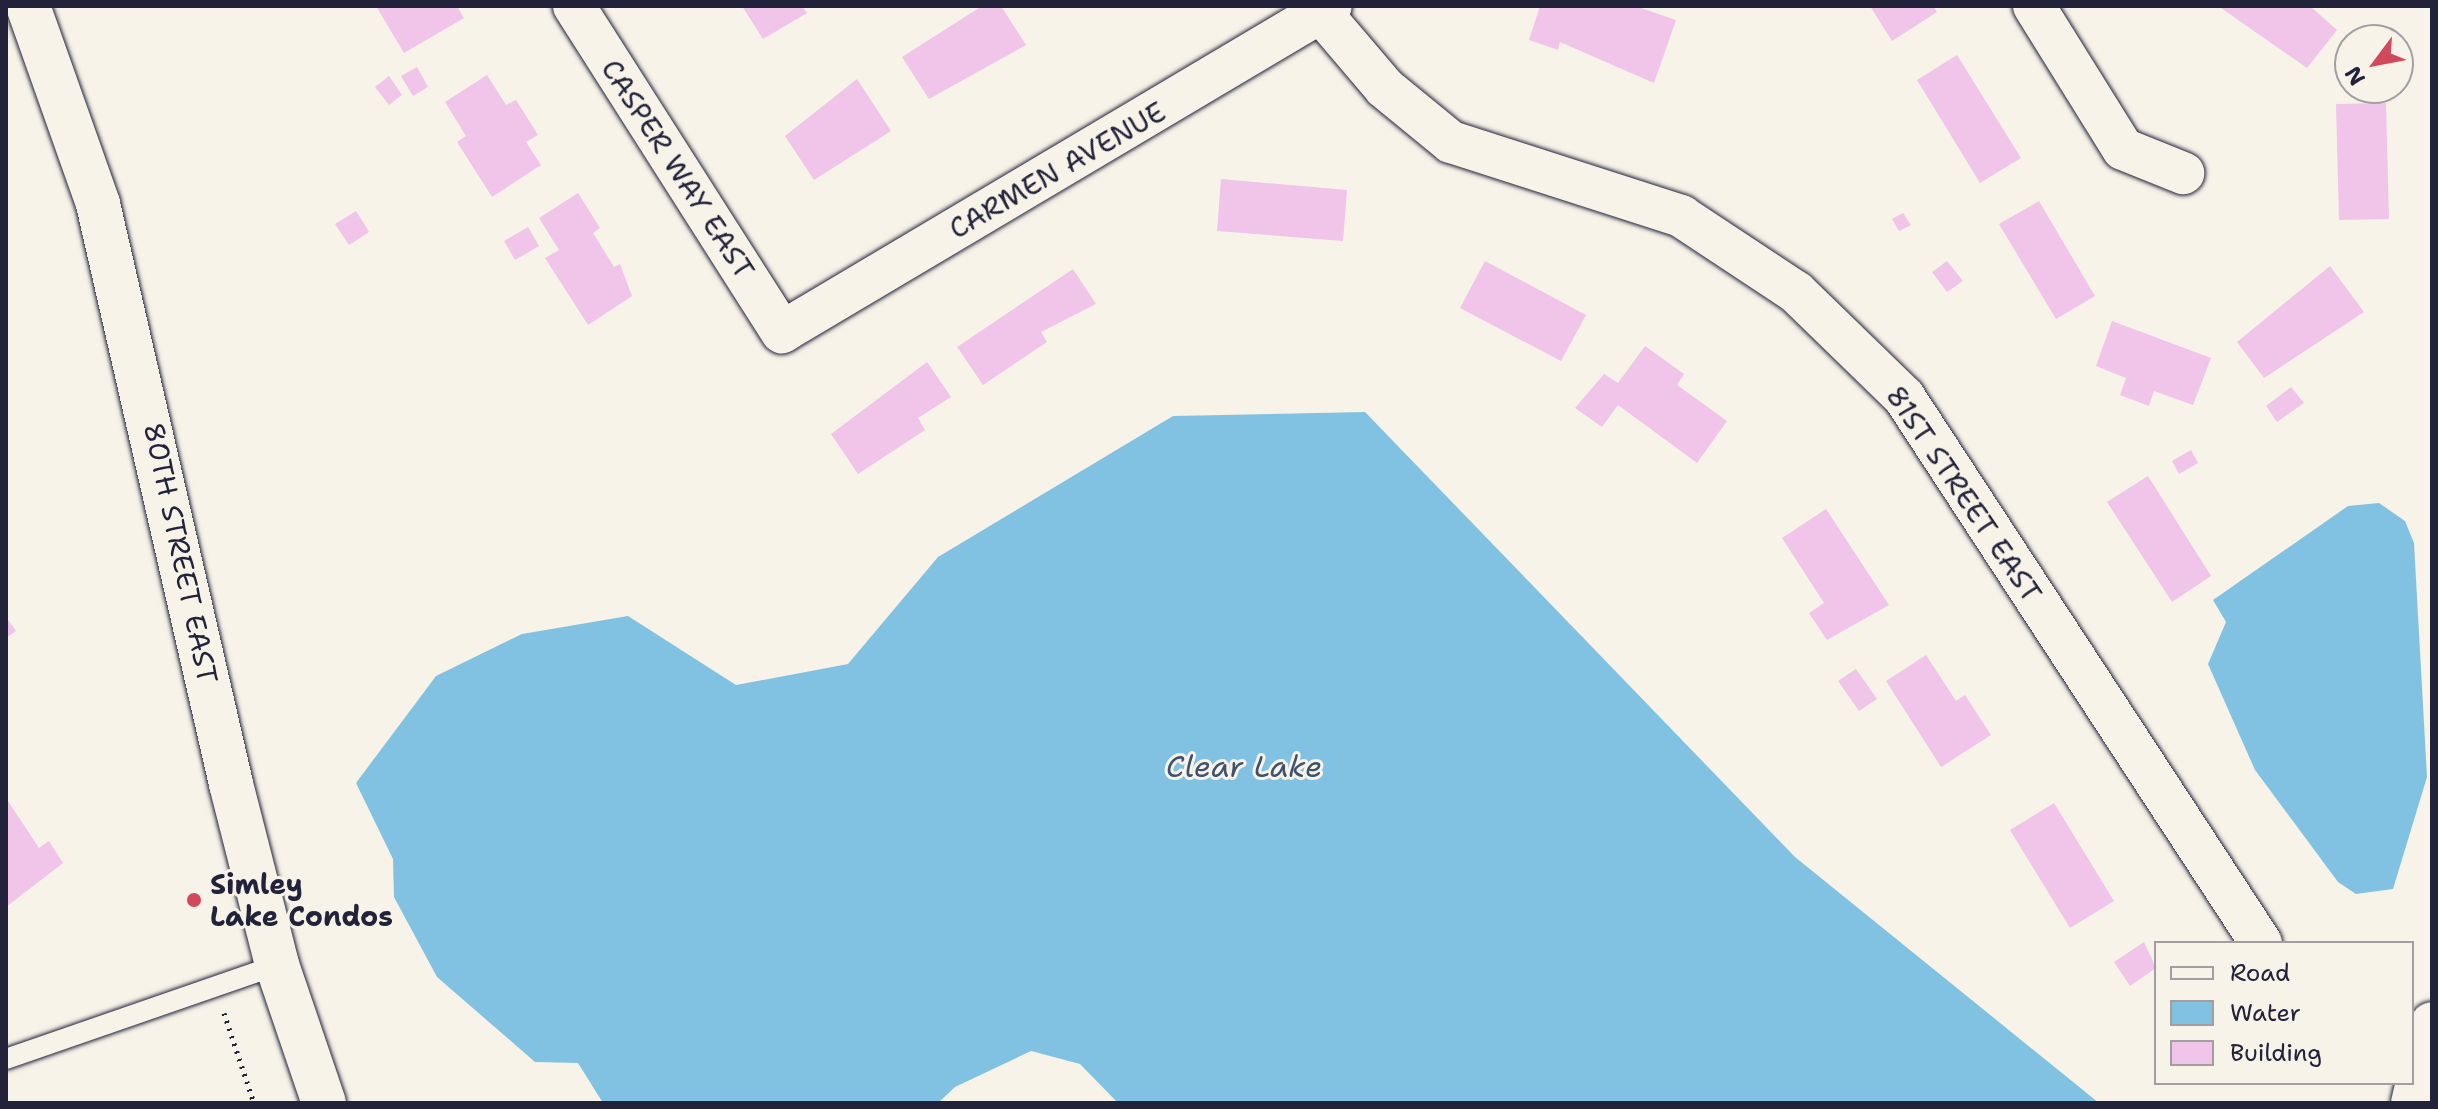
<!DOCTYPE html>
<html>
<head>
<meta charset="utf-8">
<style>
	body { margin:0 }
	#map { position:relative; width:2438px; height:1109px; overflow:hidden; background:#f7f3e8; font-family:"Shantell Sans",sans-serif }
	div>[style] { position:absolute }
	.water>* { inset:0; background:#81c2e2 }
	.building>* { inset:0; background:#f1c4e9 }
	.path>* { height:5px; margin-top:-2.5px; transform-origin:0; background:repeating-linear-gradient(90deg,#22223b 0 2px,transparent 0 8px) }
	.roads { filter:drop-shadow(0 0 2px #22223b) drop-shadow(0 0 2px #22223b) }
	.lane>* { height:20px; margin:-10px; padding:0 10px; transform-origin:10px; border-radius:10px; background:#f7f3e8 }
	.street>* { height:42px; margin:-21px; padding:0 21px; transform-origin:21px; border-radius:21px; background:#f7f3e8 }
	.secondary>* { height:44px; margin:-22px; padding:0 22px; transform-origin:22px; border-radius:22px; background:#f7f3e8 }
	.dots>* { width:22px; height:22px; translate:-50% -50%; box-sizing:border-box; border:4px solid #f7f3e8; border-radius:50% }
	span { translate:-50% -50%; white-space:nowrap; text-align:center; line-height:1.15; -webkit-text-stroke:6px #f7f3e8; paint-order:stroke }
	.street-label { font-size:28px; color:#22223b }
	.poi-label { font-size:28px; color:#22223b; font-weight:700 }
	.left { translate:0 -50%; text-align:left }
	.water-label { font-size:30px; color:#3e526d; font-style:italic }
	.frame { position:absolute; inset:0; border:8px solid #22223b; pointer-events:none }
	.legend { position:absolute; left:2154px; top:941px; width:260px; height:144px; box-sizing:border-box; background:#f7f3e8; border:2px solid #a29fa3; margin:0; padding:10px 14px; list-style:none; font-size:24px; color:#22223b }
	.legend li { display:flex; align-items:center; gap:16px; height:40px }
	.legend b { width:40px; border:2px solid #a29fa3 }
	.north { position:absolute; left:2334px; top:24px; width:80px; height:80px; box-sizing:border-box; background:#f7f3e8; border:2px solid #a29fa3; border-radius:50%; rotate:238deg; font-size:22px; font-weight:700; line-height:32px; text-align:center; color:#22223b }
	.north::after { content:''; display:block; margin:auto; width:28px; height:36px; background:#d1495b; clip-path:polygon(50% 0,100% 100%,50% 72%,0 100%) }
</style>
</head>
<body>
<div id="map">
	<div class="water">
		<i style="clip-path:polygon(1365px 412px,1795px 857px,2099px 1103px,1118px 1103px,1080px 1064px,1031px 1051px,955px 1087px,938px 1103px,603px 1103px,578px 1063px,535px 1062px,437px 977px,394px 897px,393px 859px,356px 783px,436px 676px,522px 634px,628px 616px,736px 685px,848px 664px,938px 557px,1173px 416px)"></i>
		<i style="clip-path:polygon(2379px 503px,2405px 521px,2414px 543px,2427px 777px,2393px 889px,2356px 894px,2338px 882px,2255px 770px,2208px 664px,2226px 622px,2213px 600px,2348px 506px)"></i>
	</div>
	<div class="building">
		<i style="clip-path:polygon(376px 6px,457px 6px,464px 18px,404px 53px)"></i>
		<i style="clip-path:polygon(742px 6px,802px 6px,807px 13px,763px 39px)"></i>
		<i style="clip-path:polygon(982px 6px,1001px 6px,1026px 45px,929px 99px,902px 57px)"></i>
		<i style="clip-path:polygon(1540px 6px,1635px 6px,1676px 20px,1654px 83px,1560px 42px,1558px 50px,1529px 40px)"></i>
		<i style="clip-path:polygon(1870px 6px,1933px 6px,1937px 12px,1892px 41px)"></i>
		<i style="clip-path:polygon(2218px 6px,2310px 6px,2337px 30px,2307px 68px)"></i>
		<i style="clip-path:polygon(1957px 55px,2021px 158px,1980px 183px,1917px 80px)"></i>
		<i style="clip-path:polygon(417px 67px,428px 87px,413px 96px,401px 76px)"></i>
		<i style="clip-path:polygon(487px 75px,506px 105px,516px 100px,538px 135px,526px 142px,541px 165px,492px 197px,457px 142px,466px 136px,445px 102px)"></i>
		<i style="clip-path:polygon(389px 76px,402px 95px,389px 105px,375px 87px)"></i>
		<i style="clip-path:polygon(857px 79px,891px 131px,814px 180px,785px 136px)"></i>
		<i style="clip-path:polygon(2386px 103px,2389px 219px,2339px 220px,2336px 104px)"></i>
		<i style="clip-path:polygon(1221px 179px,1347px 190px,1343px 241px,1217px 231px)"></i>
		<i style="clip-path:polygon(578px 193px,600px 228px,593px 233px,614px 267px,620px 264px,632px 296px,588px 325px,545px 258px,559px 250px,539px 218px)"></i>
		<i style="clip-path:polygon(2039px 201px,2095px 296px,2056px 319px,1999px 224px)"></i>
		<i style="clip-path:polygon(356px 211px,369px 232px,349px 245px,335px 224px)"></i>
		<i style="clip-path:polygon(1903px 213px,1911px 225px,1899px 231px,1892px 219px)"></i>
		<i style="clip-path:polygon(528px 227px,539px 246px,515px 260px,504px 241px)"></i>
		<i style="clip-path:polygon(1485px 261px,1586px 315px,1561px 361px,1460px 308px)"></i>
		<i style="clip-path:polygon(1947px 261px,1963px 281px,1947px 292px,1932px 272px)"></i>
		<i style="clip-path:polygon(2330px 266px,2364px 312px,2264px 378px,2237px 342px)"></i>
		<i style="clip-path:polygon(1073px 269px,1096px 304px,1041px 332px,1047px 342px,983px 385px,957px 347px)"></i>
		<i style="clip-path:polygon(2112px 321px,2211px 358px,2193px 405px,2154px 391px,2149px 406px,2120px 395px,2126px 378px,2096px 366px)"></i>
		<i style="clip-path:polygon(1645px 346px,1684px 374px,1677px 385px,1727px 421px,1697px 463px,1618px 405px,1602px 427px,1575px 408px,1604px 374px,1618px 383px)"></i>
		<i style="clip-path:polygon(927px 362px,951px 397px,918px 418px,925px 430px,858px 474px,831px 434px)"></i>
		<i style="clip-path:polygon(2291px 387px,2304px 403px,2277px 422px,2266px 406px)"></i>
		<i style="clip-path:polygon(2191px 450px,2198px 463px,2179px 474px,2172px 461px)"></i>
		<i style="clip-path:polygon(2148px 476px,2211px 576px,2172px 602px,2107px 502px)"></i>
		<i style="clip-path:polygon(1826px 509px,1889px 605px,1827px 640px,1809px 613px,1824px 603px,1782px 538px)"></i>
		<i style="clip-path:polygon(6px 617px,16px 631px,6px 638px)"></i>
		<i style="clip-path:polygon(1926px 655px,1956px 701px,1965px 695px,1991px 735px,1941px 767px,1886px 681px)"></i>
		<i style="clip-path:polygon(1856px 669px,1877px 699px,1859px 711px,1838px 681px)"></i>
		<i style="clip-path:polygon(6px 798px,39px 848px,49px 841px,63px 863px,6px 907px)"></i>
		<i style="clip-path:polygon(2054px 803px,2114px 901px,2070px 928px,2010px 830px)"></i>
		<i style="clip-path:polygon(2144px 942px,2156px 968px,2130px 986px,2114px 962px)"></i>
	</div>
	<div class="path">
		<i style="left:224px;top:1013px;width:95px;rotate:71.6deg"></i>
	</div>
	<div class="roads">
		<div class="lane">
			<i style="left:6px;top:1059px;width:287px;rotate:-19.1deg"></i>
		</div>
		<div class="street">
			<i style="left:574px;top:6px;width:387px;rotate:57.5deg"></i>
			<i style="left:782px;top:332px;width:638px;rotate:-30.7deg"></i>
			<i style="left:2034px;top:6px;width:168px;rotate:58.1deg"></i>
			<i style="left:2123px;top:149px;width:65px;rotate:21.8deg"></i>
			<i style="left:1322px;top:14px;width:97px;rotate:49.6deg"></i>
			<i style="left:1385px;top:88px;width:85px;rotate:39.3deg"></i>
			<i style="left:1451px;top:142px;width:242px;rotate:17.8deg"></i>
			<i style="left:1681px;top:216px;width:138px;rotate:33.5deg"></i>
			<i style="left:1796px;top:292px;width:151px;rotate:44.2deg"></i>
			<i style="left:1904px;top:397px;width:652px;rotate:56.82deg"></i>
		</div>
		<div class="secondary">
			<i style="left:28px;top:6px;width:210px;rotate:70.5deg"></i>
			<i style="left:98px;top:204px;width:595px;rotate:77.08deg"></i>
			<i style="left:231px;top:784px;width:187px;rotate:75.7deg"></i>
			<i style="left:277px;top:965px;width:146px;rotate:71.2deg"></i>
			<i style="left:2413px;top:1103px;width:81px;rotate:-76.5deg"></i>
		</div>
	</div>
	<div class="dots">
		<i style="left:194px;top:900px;background:#d1495b"></i>
	</div>
	<div class="street-label">
		<span style="left:678px;top:169px;rotate:57deg">CASPER WAY EAST</span>
		<span style="left:1057px;top:170px;rotate:-30deg">CARMEN AVENUE</span>
		<span style="left:1964px;top:494px;rotate:56deg">81ST STREET EAST</span>
		<span style="left:181px;top:553px;rotate:78deg">80TH STREET EAST</span>
	</div>
	<div class="poi-label">
		<span class="left" style="left:210px;top:900px">Simley<br>Lake Condos</span>
	</div>
	<div class="water-label">
		<span style="left:1244px;top:767px">Clear Lake</span>
	</div>
	<div class="frame"></div>
	<ul class="legend">
	<li><b style="height:10px;background:#f7f3e8"></b>Road</li>
	<li><b style="height:22px;background:#81c2e2"></b>Water</li>
	<li><b style="height:22px;background:#f1c4e9"></b>Building</li>
	</ul>
	<div class="north">N</div>
</div>
</body>
</html>
